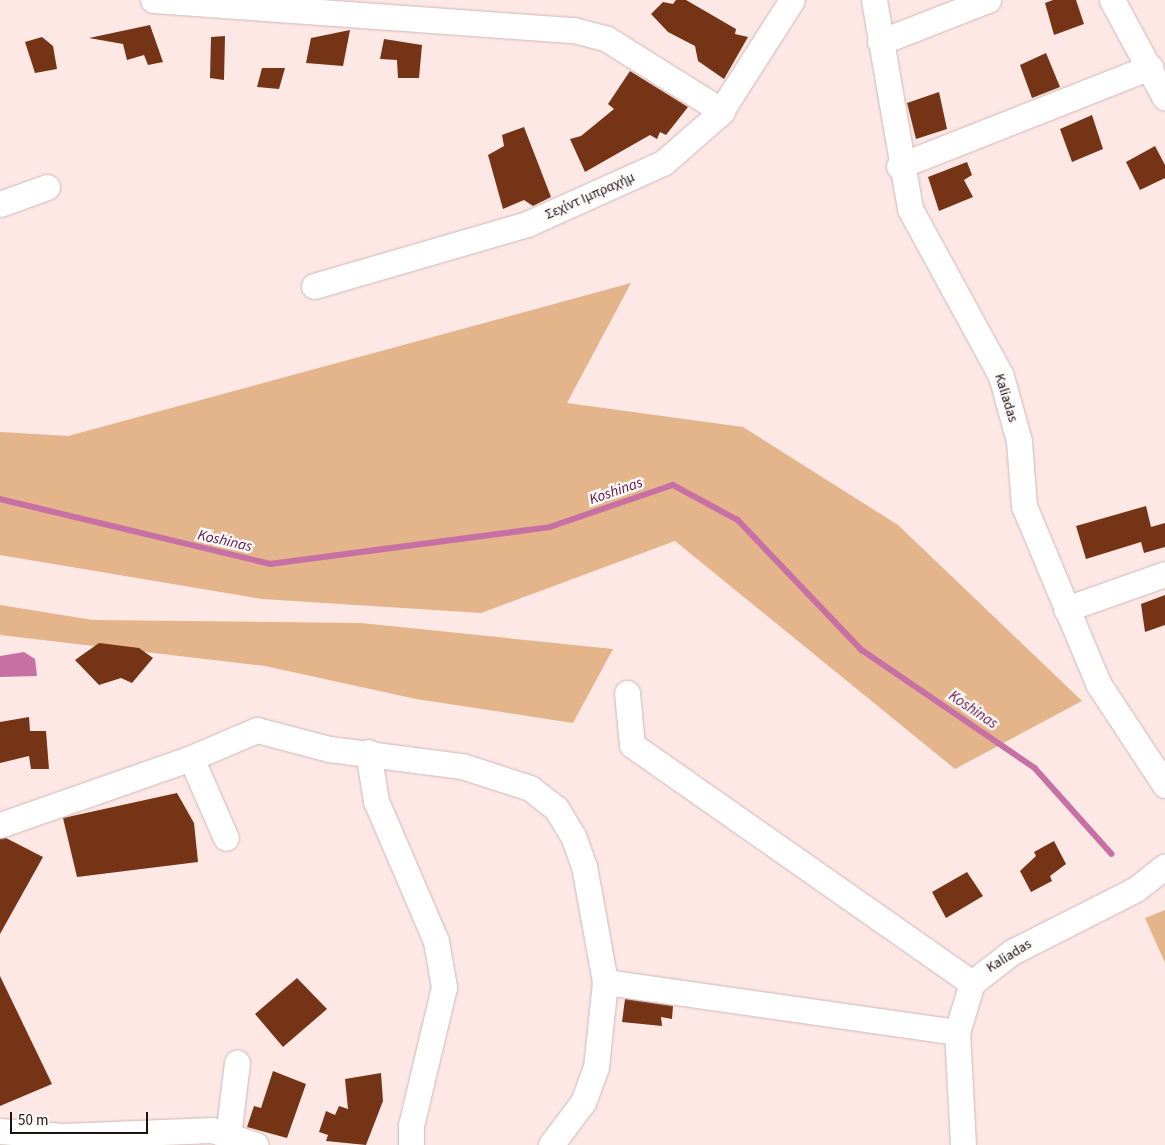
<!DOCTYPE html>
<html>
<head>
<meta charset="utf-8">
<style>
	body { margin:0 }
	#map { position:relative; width:1165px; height:1145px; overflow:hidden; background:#fde8e6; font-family:"Source Sans 3",sans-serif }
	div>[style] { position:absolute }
	.green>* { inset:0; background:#e4b48b }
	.water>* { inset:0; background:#c770a3 }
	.stream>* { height:5.5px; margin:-2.75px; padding:0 2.75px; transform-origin:2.75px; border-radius:2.75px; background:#c770a3 }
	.building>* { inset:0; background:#763417 }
	.roads { filter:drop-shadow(0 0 1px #ccb8b6) drop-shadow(0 0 1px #ccb8b6) }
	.minor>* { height:25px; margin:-12.5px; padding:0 12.5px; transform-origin:12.5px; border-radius:12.5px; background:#fff }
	span { translate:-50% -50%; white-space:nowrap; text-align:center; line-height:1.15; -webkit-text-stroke:5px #fefaf9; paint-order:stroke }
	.street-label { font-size:14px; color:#1b1413 }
	.water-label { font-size:15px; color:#601046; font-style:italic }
	.scale { position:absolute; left:10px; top:1112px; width:138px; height:22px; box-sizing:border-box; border:2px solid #1b1413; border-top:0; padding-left:6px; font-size:15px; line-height:18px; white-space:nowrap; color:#1b1413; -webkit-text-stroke:4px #fefaf9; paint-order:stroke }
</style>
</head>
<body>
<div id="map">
	<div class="green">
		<i style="clip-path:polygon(631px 283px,567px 403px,743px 427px,898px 525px,1082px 701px,955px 769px,675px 541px,481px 613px,262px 599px,0 555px,0 432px,68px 436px)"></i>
		<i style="clip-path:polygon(0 605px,93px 620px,361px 623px,613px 649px,573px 723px,416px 699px,265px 666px,0 635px)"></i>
		<i style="clip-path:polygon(1165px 910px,1165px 963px,1145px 918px)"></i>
	</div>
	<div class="water">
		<i style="clip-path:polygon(24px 652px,35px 659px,37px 676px,0 677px,0 656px)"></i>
	</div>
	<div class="stream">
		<i style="left:0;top:499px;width:278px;rotate:13.5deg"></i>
		<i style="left:270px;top:564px;width:282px;rotate:-7.5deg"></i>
		<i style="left:550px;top:527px;width:130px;rotate:-18.9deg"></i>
		<i style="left:673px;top:485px;width:74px;rotate:28.3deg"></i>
		<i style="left:738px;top:520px;width:180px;rotate:46.4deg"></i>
		<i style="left:862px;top:650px;width:209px;rotate:34.3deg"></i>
		<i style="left:1035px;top:768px;width:115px;rotate:48.2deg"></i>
	</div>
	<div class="building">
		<i style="clip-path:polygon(676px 0,686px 0,736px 29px,735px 34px,748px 37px,724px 79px,698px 61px,695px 46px,668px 32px,651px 14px,663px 2px,673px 4px)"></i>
		<i style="clip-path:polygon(1053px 0,1076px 0,1084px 24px,1054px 35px,1045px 3px)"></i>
		<i style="clip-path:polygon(150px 25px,163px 62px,148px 65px,144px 55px,127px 60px,123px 44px,89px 38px)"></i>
		<i style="clip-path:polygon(350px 30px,343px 66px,306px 63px,311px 38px)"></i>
		<i style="clip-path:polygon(225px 36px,224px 80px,210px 78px,211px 37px)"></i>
		<i style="clip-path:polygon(42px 37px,53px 46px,57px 69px,35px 73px,25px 42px)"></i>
		<i style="clip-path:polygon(384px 39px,422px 45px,419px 78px,398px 78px,397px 60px,380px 59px)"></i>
		<i style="clip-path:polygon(1046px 53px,1060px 87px,1032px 98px,1020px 65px)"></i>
		<i style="clip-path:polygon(262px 68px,285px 68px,279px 89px,257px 87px)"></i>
		<i style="clip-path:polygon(630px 71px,688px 107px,666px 135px,660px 132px,657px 139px,650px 135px,585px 172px,570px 139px,581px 136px,614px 109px,608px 104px)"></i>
		<i style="clip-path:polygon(939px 92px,947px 129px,916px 139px,907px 103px)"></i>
		<i style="clip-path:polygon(1092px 115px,1103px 149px,1072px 162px,1060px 129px)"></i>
		<i style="clip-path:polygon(524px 127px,551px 197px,533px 206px,524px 200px,503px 209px,488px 155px,504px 146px,502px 135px)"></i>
		<i style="clip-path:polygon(1155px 146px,1165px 165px,1165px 178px,1140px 190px,1126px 162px)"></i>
		<i style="clip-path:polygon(967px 162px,972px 175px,964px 180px,973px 197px,939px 211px,928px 177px)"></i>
		<i style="clip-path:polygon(1146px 506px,1151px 527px,1165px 523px,1165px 547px,1144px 553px,1141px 542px,1086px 559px,1076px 526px)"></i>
		<i style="clip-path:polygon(1165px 595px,1165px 625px,1145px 632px,1141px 604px)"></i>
		<i style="clip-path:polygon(99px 643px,139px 648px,153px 658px,132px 683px,121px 678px,99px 685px,75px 660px)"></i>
		<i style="clip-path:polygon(29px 717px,30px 731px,46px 731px,49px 769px,31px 769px,29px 756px,0 763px,0 722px)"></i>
		<i style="clip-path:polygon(177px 793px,194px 823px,198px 862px,77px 877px,63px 818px)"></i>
		<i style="clip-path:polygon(6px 838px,43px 857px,0 934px,0 839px)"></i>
		<i style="clip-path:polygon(1054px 841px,1066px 864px,1050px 876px,1052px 881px,1031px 892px,1020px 871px,1036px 856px,1034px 852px)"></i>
		<i style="clip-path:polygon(967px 872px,983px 896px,946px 918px,932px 892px)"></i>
		<i style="clip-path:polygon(0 976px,52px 1084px,0 1106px)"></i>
		<i style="clip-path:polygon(297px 978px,327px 1009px,283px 1047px,255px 1014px)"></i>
		<i style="clip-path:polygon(625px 999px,673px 1006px,672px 1019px,661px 1017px,662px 1026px,622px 1022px)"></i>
		<i style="clip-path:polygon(273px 1071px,306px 1084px,287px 1138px,247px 1127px,254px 1106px,261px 1108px)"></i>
		<i style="clip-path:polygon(381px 1073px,383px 1101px,366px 1145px,326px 1141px,328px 1135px,319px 1132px,326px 1111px,335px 1115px,339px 1106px,348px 1109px,345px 1079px)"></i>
	</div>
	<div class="roads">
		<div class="minor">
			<i style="left:153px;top:0;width:422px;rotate:4.1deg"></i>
			<i style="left:574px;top:30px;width:34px;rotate:15deg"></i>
			<i style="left:607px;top:39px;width:136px;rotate:32.1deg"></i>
			<i style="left:874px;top:0;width:212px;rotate:80.2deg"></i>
			<i style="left:910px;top:209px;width:190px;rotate:61.4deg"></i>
			<i style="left:1001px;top:376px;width:67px;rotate:74.5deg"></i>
			<i style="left:1019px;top:441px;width:65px;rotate:85.6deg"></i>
			<i style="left:1024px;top:506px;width:194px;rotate:67.3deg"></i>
			<i style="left:1099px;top:685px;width:120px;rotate:56.6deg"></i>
			<i style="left:1112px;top:0;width:111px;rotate:61.6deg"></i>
			<i style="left:880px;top:42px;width:116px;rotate:-21.3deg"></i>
			<i style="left:899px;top:166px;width:270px;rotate:-21.5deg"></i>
			<i style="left:0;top:204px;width:50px;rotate:-19.9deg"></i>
			<i style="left:314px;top:286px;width:222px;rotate:-16.2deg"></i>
			<i style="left:527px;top:224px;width:149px;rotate:-24.2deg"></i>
			<i style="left:663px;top:163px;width:74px;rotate:-41.2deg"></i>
			<i style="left:719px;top:114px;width:135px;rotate:-57.4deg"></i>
			<i style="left:1066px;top:609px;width:105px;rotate:-19.5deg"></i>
			<i style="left:627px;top:693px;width:52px;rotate:84.5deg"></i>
			<i style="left:632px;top:745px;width:415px;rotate:35deg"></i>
			<i style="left:368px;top:752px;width:50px;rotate:80.7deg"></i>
			<i style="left:376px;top:801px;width:152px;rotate:66.8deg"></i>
			<i style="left:436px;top:941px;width:47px;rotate:80.1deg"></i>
			<i style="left:444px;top:987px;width:142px;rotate:103.4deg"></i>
			<i style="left:411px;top:1125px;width:20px;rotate:90deg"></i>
			<i style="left:191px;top:758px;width:87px;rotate:66.4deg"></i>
			<i style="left:0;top:825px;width:202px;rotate:-19.3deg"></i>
			<i style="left:191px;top:758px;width:72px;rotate:-23deg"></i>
			<i style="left:257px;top:730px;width:74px;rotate:14.8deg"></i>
			<i style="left:329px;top:749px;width:134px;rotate:7.3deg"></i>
			<i style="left:462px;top:766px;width:71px;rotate:17.9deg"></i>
			<i style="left:530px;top:788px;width:33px;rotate:38deg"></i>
			<i style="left:556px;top:808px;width:33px;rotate:59deg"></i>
			<i style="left:573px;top:836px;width:32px;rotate:70deg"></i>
			<i style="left:584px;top:866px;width:118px;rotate:79.7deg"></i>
			<i style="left:605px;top:982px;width:85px;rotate:96deg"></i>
			<i style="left:596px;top:1067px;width:37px;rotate:110deg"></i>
			<i style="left:583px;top:1102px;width:54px;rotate:126.7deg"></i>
			<i style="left:605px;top:982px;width:356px;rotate:8.1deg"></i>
			<i style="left:0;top:1131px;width:63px;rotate:4.5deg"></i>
			<i style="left:63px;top:1136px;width:149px;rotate:-2.3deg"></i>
			<i style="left:212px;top:1130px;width:46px;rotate:18.8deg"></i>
			<i style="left:228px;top:1136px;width:74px;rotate:-83deg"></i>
			<i style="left:963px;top:1145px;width:113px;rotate:-93deg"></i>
			<i style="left:957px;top:1032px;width:51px;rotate:-73deg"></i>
			<i style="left:972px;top:983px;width:51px;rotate:-37.8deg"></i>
			<i style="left:1012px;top:952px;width:139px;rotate:-26.9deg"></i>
			<i style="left:1136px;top:889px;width:37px;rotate:-38deg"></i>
		</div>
	</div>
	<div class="street-label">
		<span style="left:590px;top:196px;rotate:-24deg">Σεχίντ Ιμπραχήμ</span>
		<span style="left:1006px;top:398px;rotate:73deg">Kaliadas</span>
		<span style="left:1009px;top:956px;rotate:-32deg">Kaliadas</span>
	</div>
	<div class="water-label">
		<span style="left:616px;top:491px;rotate:-19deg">Koshinas</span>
		<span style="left:225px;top:541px;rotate:13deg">Koshinas</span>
		<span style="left:973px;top:710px;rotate:34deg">Koshinas</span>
	</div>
	<div class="scale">50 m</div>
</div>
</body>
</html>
